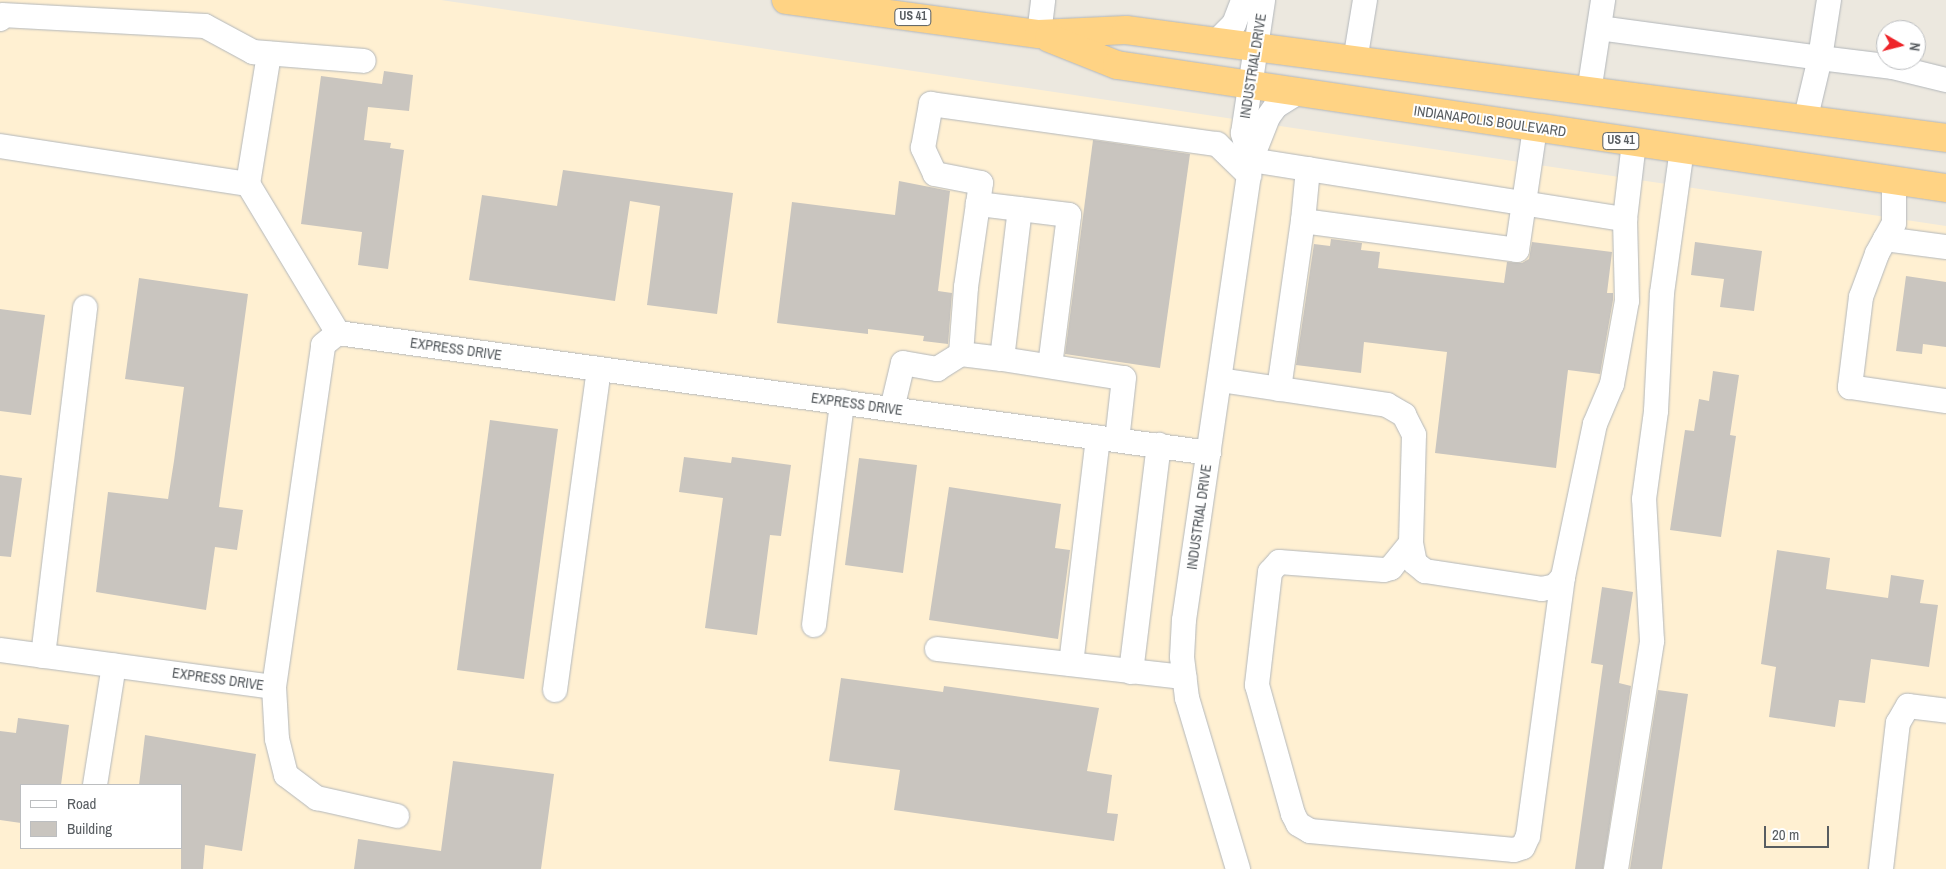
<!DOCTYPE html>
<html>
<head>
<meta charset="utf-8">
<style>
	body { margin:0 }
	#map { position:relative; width:1946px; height:869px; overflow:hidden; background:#ece8df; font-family:"Archivo Narrow",sans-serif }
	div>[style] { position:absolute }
	.commercial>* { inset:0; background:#fff0d2 }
	.building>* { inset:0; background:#c9c5bf }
	.roads { filter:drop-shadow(0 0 1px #b3b7bb) drop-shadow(0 0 1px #b3b7bb) }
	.minor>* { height:24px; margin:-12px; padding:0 12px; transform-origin:12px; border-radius:12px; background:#fff }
	.highway>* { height:28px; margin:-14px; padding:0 14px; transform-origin:14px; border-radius:14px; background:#ffd384 }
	span { translate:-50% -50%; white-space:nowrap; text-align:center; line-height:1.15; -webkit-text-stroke:4px #fff; paint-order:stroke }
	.shield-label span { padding:1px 4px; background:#fff; border:1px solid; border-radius:4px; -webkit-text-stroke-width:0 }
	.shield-label { font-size:12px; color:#585d61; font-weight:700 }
	.street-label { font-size:14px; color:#585d61 }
	.legend { position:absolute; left:20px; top:784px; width:162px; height:65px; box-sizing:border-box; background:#fff; border:1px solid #bcbec0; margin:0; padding:6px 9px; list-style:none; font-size:15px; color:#585d61 }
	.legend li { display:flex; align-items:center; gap:10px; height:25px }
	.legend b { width:25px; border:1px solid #bcbec0 }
	.north { position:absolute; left:1876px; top:20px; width:50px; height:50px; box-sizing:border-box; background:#fff; border:1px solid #bcbec0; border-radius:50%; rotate:98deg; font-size:14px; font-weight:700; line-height:20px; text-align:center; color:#585d61 }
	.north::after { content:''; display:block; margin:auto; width:18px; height:22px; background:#ee2429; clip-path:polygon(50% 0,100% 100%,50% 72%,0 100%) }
	.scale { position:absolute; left:1764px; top:826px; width:65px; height:22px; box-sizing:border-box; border:2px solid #585d61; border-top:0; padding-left:6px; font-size:15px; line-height:18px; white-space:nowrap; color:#585d61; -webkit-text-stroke:4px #fff; paint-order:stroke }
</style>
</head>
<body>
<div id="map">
	<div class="commercial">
		<i style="clip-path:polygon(evenodd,0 0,441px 0,1946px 226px,1946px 869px,0 869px,0 0,21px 785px,181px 785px,181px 848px,21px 848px,21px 785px)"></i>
	</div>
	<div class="building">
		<i style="clip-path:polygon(384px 71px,413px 75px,409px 111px,368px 107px,364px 140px,391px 143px,390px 148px,404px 150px,388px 269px,358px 265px,362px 232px,301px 224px,321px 76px,382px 84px)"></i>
		<i style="clip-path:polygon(1093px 140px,1190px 154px,1160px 368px,1065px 354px)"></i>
		<i style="clip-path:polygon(563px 170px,733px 193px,717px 314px,647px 305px,660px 206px,630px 201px,615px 301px,469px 280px,482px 195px,557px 206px)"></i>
		<i style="clip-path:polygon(899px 181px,950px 191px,938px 291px,952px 293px,948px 344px,923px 341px,924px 336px,868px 329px,868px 334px,777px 323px,792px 202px,895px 215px)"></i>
		<i style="clip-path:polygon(1331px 239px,1362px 243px,1361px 250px,1380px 252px,1378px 268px,1504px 283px,1507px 262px,1522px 263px,1529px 259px,1532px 242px,1612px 252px,1607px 293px,1613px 293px,1613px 300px,1600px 374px,1568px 370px,1556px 468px,1435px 453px,1447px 352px,1364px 342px,1361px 373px,1296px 365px,1314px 244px,1330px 246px)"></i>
		<i style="clip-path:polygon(1695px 242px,1762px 251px,1754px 311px,1720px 307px,1724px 279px,1691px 275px)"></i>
		<i style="clip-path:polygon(1906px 276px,1946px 282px,1946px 347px,1923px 344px,1922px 354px,1896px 351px)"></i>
		<i style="clip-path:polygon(139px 278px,248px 294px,219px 507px,243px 510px,237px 550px,215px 547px,206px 610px,96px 592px,108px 492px,168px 499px,174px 461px,184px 387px,125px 379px)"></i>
		<i style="clip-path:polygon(0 309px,45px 315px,31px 415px,0 411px)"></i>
		<i style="clip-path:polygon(1713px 371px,1739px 375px,1730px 435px,1736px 436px,1721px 537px,1670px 530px,1685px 430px,1694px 431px,1699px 399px,1709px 401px)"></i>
		<i style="clip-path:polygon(490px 420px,558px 429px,524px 679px,457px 670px)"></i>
		<i style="clip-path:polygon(684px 457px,731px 463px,732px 457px,791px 465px,781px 536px,770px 535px,757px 635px,705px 628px,723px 498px,679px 492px)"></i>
		<i style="clip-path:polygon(859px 458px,917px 465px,903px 573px,845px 565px)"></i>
		<i style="clip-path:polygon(0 475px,22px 478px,11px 557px,0 556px)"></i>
		<i style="clip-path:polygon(949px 487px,1061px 504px,1055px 548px,1070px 550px,1058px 639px,929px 620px)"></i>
		<i style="clip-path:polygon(1777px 550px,1830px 558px,1826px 589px,1888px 598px,1891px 575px,1924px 580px,1920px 603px,1938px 605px,1929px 667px,1871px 659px,1865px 703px,1839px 700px,1835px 727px,1769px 717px,1776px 667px,1761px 664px)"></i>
		<i style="clip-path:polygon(1602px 587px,1633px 592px,1619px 683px,1631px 686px,1603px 869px,1575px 869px,1603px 665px,1591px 663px)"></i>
		<i style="clip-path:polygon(841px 678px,943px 692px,944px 686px,1099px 708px,1087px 771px,1112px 775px,1107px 813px,1118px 814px,1114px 841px,894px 810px,900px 770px,829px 761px)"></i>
		<i style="clip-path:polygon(1658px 690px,1688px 694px,1662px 869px,1630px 869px)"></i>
		<i style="clip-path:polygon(18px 718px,69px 725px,61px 785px,21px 785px,21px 823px,0 820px,0 731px,16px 733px)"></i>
		<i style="clip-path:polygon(145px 735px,256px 754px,242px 851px,205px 845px,203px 869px,181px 869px,181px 785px,139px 785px)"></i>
		<i style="clip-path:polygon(453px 761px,554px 774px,541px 869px,354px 869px,358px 839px,441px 851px)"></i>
	</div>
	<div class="roads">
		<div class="minor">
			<i style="left:0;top:19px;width:4px;rotate:-63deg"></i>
			<i style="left:2px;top:15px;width:203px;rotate:3.1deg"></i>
			<i style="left:205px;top:26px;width:55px;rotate:28.4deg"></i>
			<i style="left:253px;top:52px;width:111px;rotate:4.6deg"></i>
			<i style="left:1599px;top:28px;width:223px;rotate:7.7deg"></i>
			<i style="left:1820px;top:58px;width:59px;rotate:-81.2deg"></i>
			<i style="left:1039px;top:34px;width:34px;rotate:-83deg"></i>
			<i style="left:1216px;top:42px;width:25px;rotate:-45deg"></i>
			<i style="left:1234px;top:24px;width:26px;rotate:-69deg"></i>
			<i style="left:1355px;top:61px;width:62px;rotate:-80.7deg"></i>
			<i style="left:1589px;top:92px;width:93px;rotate:-81.3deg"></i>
			<i style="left:1805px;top:121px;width:65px;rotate:-76.6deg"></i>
			<i style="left:1820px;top:58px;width:74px;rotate:7deg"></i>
			<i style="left:1893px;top:67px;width:55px;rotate:13.8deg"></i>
			<i style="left:0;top:146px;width:251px;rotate:8.7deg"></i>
			<i style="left:248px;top:184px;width:174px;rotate:58.9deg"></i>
			<i style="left:1251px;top:160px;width:379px;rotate:9deg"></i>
			<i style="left:1251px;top:160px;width:28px;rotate:-107deg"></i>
			<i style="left:1243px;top:133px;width:134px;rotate:-81.4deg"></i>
			<i style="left:1308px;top:169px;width:52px;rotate:95.5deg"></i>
			<i style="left:1303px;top:221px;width:216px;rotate:7.7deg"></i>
			<i style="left:1517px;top:250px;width:123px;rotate:-81.6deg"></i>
			<i style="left:1894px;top:180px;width:43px;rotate:90deg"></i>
			<i style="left:1894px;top:223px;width:35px;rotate:119deg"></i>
			<i style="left:1877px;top:254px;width:46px;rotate:110.4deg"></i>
			<i style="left:1861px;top:297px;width:91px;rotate:97deg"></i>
			<i style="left:1850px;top:387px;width:97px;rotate:8.3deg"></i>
			<i style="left:248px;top:184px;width:132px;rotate:-80.8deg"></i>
			<i style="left:1885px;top:239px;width:62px;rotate:7.5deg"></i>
			<i style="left:961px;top:354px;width:67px;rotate:-85.7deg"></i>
			<i style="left:966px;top:287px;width:84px;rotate:-81.8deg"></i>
			<i style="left:1002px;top:359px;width:151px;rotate:-83.2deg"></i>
			<i style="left:1050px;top:366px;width:152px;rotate:-82.8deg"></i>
			<i style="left:1069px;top:215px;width:92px;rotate:-173.1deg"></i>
			<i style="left:978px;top:204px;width:21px;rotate:-82deg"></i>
			<i style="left:981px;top:183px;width:47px;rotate:-168.9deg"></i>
			<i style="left:935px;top:174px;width:29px;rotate:-115deg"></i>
			<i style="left:923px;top:148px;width:45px;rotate:-79.7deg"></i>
			<i style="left:931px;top:104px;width:289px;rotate:8deg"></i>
			<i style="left:1217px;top:144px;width:45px;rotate:44.1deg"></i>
			<i style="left:1220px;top:380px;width:169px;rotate:8.5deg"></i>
			<i style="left:1387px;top:405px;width:20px;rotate:30deg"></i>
			<i style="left:1404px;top:415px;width:22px;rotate:63deg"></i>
			<i style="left:1414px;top:435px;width:108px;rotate:91.6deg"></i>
			<i style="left:1411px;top:543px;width:20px;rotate:79deg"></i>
			<i style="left:1415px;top:563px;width:13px;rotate:39deg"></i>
			<i style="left:1425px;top:571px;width:118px;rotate:8.7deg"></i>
			<i style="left:1542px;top:589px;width:13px;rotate:-13deg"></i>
			<i style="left:1555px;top:586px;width:12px;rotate:-48deg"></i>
			<i style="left:1563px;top:577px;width:156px;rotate:-78.2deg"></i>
			<i style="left:1595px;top:424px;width:43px;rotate:-67deg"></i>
			<i style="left:1612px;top:384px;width:84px;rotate:-79.8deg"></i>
			<i style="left:1627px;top:301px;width:82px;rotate:-91.4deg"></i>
			<i style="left:1625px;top:219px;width:78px;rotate:-83.3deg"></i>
			<i style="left:1279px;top:389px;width:170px;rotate:-81.9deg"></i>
			<i style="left:892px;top:409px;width:47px;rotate:-76.6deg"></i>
			<i style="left:903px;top:363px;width:35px;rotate:10deg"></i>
			<i style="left:937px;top:369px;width:28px;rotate:-32deg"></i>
			<i style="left:961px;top:354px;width:41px;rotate:7deg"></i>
			<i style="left:1002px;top:359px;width:123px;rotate:8.9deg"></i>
			<i style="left:1124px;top:378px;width:62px;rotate:96.4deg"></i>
			<i style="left:1411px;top:543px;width:32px;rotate:129deg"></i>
			<i style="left:1391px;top:568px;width:7px;rotate:164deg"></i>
			<i style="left:1384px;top:570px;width:105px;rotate:-175.6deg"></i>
			<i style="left:1279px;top:562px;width:13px;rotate:132deg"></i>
			<i style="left:1270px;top:572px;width:114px;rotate:96.6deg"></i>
			<i style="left:1257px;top:685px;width:134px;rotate:74.4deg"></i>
			<i style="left:1293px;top:814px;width:11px;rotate:63deg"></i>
			<i style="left:1298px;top:824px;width:14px;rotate:30deg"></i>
			<i style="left:1310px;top:831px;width:205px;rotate:5.3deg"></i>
			<i style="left:1514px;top:850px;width:9px;rotate:-18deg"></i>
			<i style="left:1523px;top:847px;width:12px;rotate:-66deg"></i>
			<i style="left:1528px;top:836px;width:261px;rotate:-82.3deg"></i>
			<i style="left:814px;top:625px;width:225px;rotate:-82.8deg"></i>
			<i style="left:937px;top:649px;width:249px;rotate:6.5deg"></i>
			<i style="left:0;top:650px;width:276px;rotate:7.7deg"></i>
			<i style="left:274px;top:687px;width:345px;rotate:-81.8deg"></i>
			<i style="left:323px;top:345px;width:19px;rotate:-39deg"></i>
			<i style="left:338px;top:333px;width:879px;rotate:7.84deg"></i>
			<i style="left:43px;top:656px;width:351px;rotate:-83.1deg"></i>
			<i style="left:1071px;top:664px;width:228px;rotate:-83.2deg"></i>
			<i style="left:1131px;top:672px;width:229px;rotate:-83deg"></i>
			<i style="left:274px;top:687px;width:52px;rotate:86.7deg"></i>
			<i style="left:277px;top:739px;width:37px;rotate:76deg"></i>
			<i style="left:286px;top:775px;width:39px;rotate:37deg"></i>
			<i style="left:317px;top:798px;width:82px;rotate:12.7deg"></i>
			<i style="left:555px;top:690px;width:324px;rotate:-82.2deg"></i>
			<i style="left:95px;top:785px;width:121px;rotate:-81deg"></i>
			<i style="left:1238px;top:869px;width:178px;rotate:-106.6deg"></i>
			<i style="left:1187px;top:698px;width:41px;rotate:-97deg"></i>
			<i style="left:1182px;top:657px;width:37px;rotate:-87deg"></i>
			<i style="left:1184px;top:620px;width:465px;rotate:-81.7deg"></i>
			<i style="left:1251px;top:160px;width:46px;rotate:-68.4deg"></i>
			<i style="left:1268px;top:117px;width:14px;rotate:-54deg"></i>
			<i style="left:1276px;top:106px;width:25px;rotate:-32deg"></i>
			<i style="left:1616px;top:869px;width:231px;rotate:-81deg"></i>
			<i style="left:1652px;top:641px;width:142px;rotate:-93.2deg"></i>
			<i style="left:1644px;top:499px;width:89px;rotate:-82.2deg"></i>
			<i style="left:1656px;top:411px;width:118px;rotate:-87.1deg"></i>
			<i style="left:1662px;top:293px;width:145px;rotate:-82.1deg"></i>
			<i style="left:1881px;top:869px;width:147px;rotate:-83.4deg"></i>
			<i style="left:1898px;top:723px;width:20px;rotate:-60deg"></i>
			<i style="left:1908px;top:706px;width:38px;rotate:7deg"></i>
		</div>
		<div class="highway">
			<i style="left:786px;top:0;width:255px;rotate:7.7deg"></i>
			<i style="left:1039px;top:34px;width:87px;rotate:-2.6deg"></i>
			<i style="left:1126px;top:30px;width:827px;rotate:7.5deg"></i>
			<i style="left:1049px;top:38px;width:73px;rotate:21.7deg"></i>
			<i style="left:1117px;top:65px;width:838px;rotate:8.44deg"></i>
		</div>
	</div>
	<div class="shield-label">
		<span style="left:913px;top:17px">US 41</span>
		<span style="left:1621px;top:141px">US 41</span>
	</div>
	<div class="street-label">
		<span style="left:1253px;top:66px;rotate:-81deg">INDUSTRIAL DRIVE</span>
		<span style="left:1490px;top:121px;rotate:8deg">INDIANAPOLIS BOULEVARD</span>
		<span style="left:456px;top:349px;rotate:8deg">EXPRESS DRIVE</span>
		<span style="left:857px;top:404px;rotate:8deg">EXPRESS DRIVE</span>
		<span style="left:1199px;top:517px;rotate:-82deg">INDUSTRIAL DRIVE</span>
		<span style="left:218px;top:679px;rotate:8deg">EXPRESS DRIVE</span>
	</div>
	<ul class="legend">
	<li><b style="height:6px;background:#fff"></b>Road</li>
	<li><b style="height:14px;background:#c9c5bf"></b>Building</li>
	</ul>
	<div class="north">N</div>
	<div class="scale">20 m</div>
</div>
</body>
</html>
